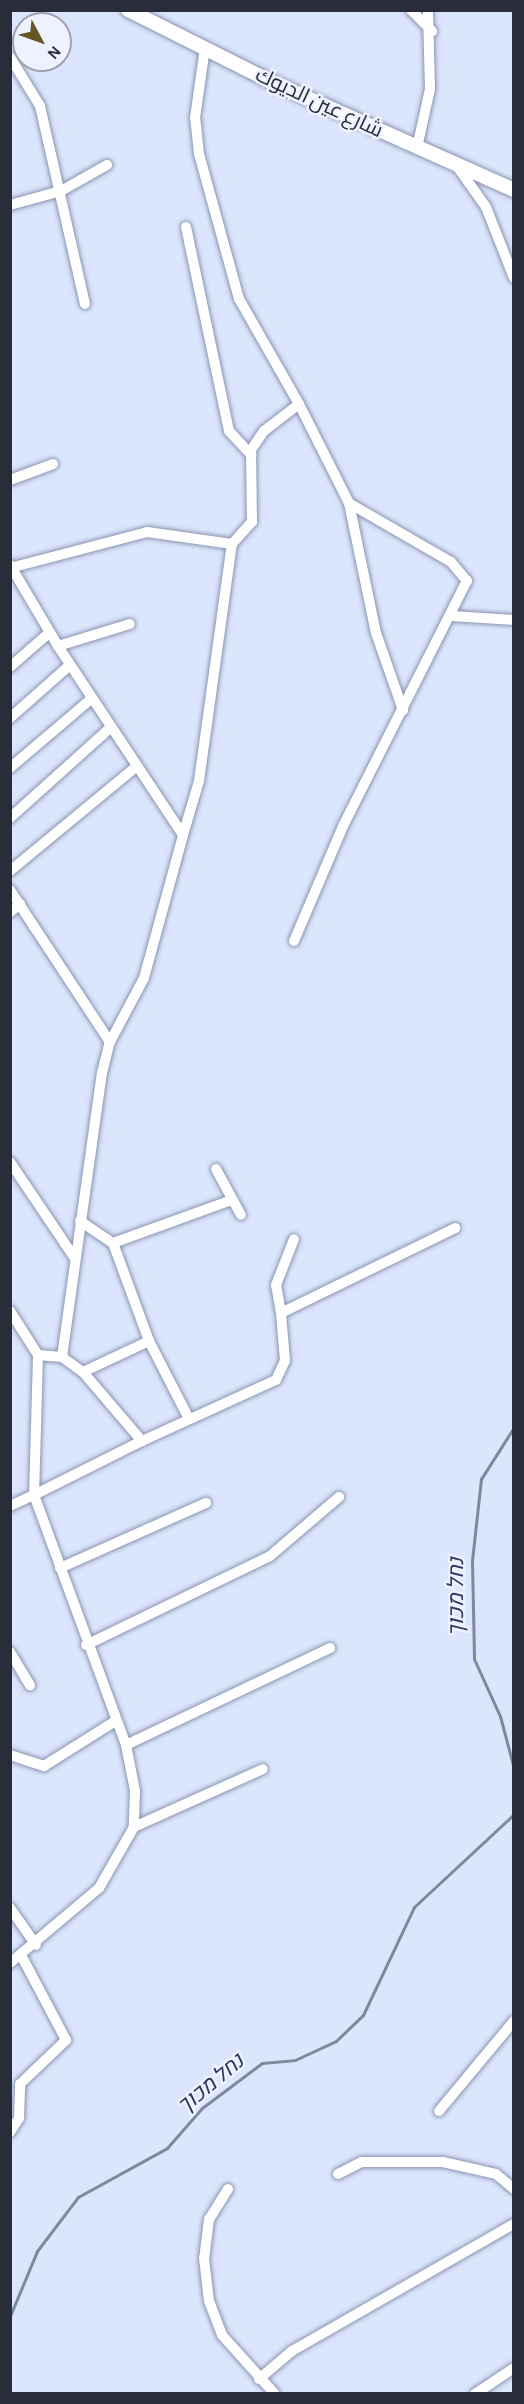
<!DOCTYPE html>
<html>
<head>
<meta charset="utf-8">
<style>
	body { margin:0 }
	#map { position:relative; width:524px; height:2404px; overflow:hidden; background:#dbe5fd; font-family:"Alegreya Sans",Cairo,Heebo,sans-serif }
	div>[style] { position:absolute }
	.stream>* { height:3px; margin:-1.5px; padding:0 1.5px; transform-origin:1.5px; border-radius:1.5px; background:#7d88a2 }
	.roads { filter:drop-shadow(0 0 2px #8a95b1) drop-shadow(0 0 2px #8a95b1) }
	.street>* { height:10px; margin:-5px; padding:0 5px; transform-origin:5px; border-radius:5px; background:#fff }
	.secondary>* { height:14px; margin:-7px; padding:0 7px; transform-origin:7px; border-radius:7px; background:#fff }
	span { translate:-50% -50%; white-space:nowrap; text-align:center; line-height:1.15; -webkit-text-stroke:5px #edf2fe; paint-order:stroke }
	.street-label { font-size:21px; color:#292d39 }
	.water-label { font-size:22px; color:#2c3a62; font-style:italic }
	.frame { position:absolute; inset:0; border:12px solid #292d39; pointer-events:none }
	.north { position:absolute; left:12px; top:12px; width:60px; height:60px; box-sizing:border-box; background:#edf2fe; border:2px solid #9fa3af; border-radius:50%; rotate:131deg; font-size:16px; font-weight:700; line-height:24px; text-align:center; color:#292d39 }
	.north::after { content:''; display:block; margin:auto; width:21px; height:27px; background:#655623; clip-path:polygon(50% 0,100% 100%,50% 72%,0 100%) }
</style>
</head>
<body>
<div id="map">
	<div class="stream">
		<i style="left:514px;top:1427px;width:62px;rotate:122.4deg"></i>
		<i style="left:481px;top:1479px;width:82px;rotate:96.3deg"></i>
		<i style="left:472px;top:1561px;width:98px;rotate:88.8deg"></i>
		<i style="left:474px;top:1659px;width:63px;rotate:65.5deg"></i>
		<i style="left:500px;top:1716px;width:55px;rotate:75.2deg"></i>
		<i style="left:10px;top:2316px;width:70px;rotate:-67.4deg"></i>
		<i style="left:37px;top:2251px;width:68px;rotate:-52.8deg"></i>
		<i style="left:78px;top:2197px;width:102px;rotate:-28.8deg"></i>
		<i style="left:167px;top:2148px;width:53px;rotate:-48.8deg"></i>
		<i style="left:202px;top:2108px;width:75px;rotate:-36.9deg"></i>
		<i style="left:262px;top:2063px;width:33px;rotate:-5deg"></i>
		<i style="left:295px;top:2060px;width:45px;rotate:-24.9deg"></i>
		<i style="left:336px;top:2041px;width:37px;rotate:-44deg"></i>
		<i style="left:363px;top:2015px;width:119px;rotate:-64.7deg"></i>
		<i style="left:414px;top:1907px;width:137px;rotate:-42.9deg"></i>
	</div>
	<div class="roads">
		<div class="street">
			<i style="left:411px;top:10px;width:30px;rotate:45deg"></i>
			<i style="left:10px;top:57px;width:57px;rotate:58.5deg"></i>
			<i style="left:40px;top:106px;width:203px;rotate:77.2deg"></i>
			<i style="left:417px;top:148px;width:60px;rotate:-77.6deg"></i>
			<i style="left:430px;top:89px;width:79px;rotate:-91.5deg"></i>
			<i style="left:457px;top:166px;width:50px;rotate:54.7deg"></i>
			<i style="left:486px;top:207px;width:76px;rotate:68.5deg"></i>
			<i style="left:10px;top:205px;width:53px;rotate:-15.4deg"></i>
			<i style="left:61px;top:191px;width:53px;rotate:-29.5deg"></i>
			<i style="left:186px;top:227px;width:208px;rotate:78.1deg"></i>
			<i style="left:229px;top:431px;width:33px;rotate:47deg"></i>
			<i style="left:10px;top:480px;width:46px;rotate:-20.4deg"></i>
			<i style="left:349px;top:503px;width:133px;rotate:78.3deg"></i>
			<i style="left:376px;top:633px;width:82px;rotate:70.7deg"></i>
			<i style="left:10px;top:565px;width:94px;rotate:59.3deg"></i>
			<i style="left:58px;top:646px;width:75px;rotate:-17deg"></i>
			<i style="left:10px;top:568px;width:142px;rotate:-14.7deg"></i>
			<i style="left:147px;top:532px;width:86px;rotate:8deg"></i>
			<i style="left:452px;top:616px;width:62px;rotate:3.7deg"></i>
			<i style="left:10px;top:667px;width:52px;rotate:-41.1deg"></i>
			<i style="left:10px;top:718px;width:80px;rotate:-41.5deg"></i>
			<i style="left:10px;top:768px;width:106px;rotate:-40.4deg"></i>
			<i style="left:10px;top:818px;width:135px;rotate:-42deg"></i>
			<i style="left:183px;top:835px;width:56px;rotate:-73.5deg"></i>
			<i style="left:199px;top:781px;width:239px;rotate:-82.1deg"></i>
			<i style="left:232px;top:544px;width:30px;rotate:-48deg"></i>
			<i style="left:252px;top:522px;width:72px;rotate:-90.8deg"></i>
			<i style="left:251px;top:450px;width:23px;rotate:-56deg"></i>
			<i style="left:264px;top:431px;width:44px;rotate:-37.6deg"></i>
			<i style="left:299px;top:404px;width:121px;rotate:-119.7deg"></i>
			<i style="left:239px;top:299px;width:150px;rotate:-105.4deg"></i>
			<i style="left:199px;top:154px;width:36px;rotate:-96deg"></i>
			<i style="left:195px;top:118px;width:71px;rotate:-81.9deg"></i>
			<i style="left:10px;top:871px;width:165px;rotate:-39.6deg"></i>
			<i style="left:10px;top:890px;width:182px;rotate:56.7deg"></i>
			<i style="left:10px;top:912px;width:13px;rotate:-39deg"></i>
			<i style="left:294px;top:941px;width:125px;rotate:-66.9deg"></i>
			<i style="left:343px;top:826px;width:275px;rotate:-63.2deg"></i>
			<i style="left:467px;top:581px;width:25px;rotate:-130deg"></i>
			<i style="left:451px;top:562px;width:118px;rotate:-150deg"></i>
			<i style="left:349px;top:503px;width:111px;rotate:-116.8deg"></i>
			<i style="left:10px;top:1162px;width:115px;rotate:56deg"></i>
			<i style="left:216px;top:1169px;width:52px;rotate:61.5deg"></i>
			<i style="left:80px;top:1221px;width:40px;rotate:34deg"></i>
			<i style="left:113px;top:1243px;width:104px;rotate:69.8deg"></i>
			<i style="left:113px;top:1243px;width:123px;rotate:-19.9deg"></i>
			<i style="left:10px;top:1311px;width:52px;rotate:57.5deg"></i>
			<i style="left:38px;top:1355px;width:24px;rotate:5deg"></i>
			<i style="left:62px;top:1357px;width:287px;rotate:-82deg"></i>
			<i style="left:102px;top:1073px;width:32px;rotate:-76deg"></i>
			<i style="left:110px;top:1042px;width:72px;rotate:-62deg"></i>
			<i style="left:144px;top:978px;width:148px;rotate:-74.7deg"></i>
			<i style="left:183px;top:835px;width:227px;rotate:-123.5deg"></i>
			<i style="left:281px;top:1313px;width:28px;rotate:-100deg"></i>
			<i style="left:276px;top:1285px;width:49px;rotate:-68.6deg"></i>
			<i style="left:38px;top:1355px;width:140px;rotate:91.6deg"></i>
			<i style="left:34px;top:1495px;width:121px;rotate:-26.6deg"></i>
			<i style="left:62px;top:1357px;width:26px;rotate:36deg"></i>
			<i style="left:83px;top:1372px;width:91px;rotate:49.5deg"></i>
			<i style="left:142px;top:1441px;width:147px;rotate:-24.5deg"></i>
			<i style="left:276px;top:1380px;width:21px;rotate:-65deg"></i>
			<i style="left:285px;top:1361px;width:48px;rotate:-94.8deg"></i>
			<i style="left:281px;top:1313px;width:194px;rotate:-26deg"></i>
			<i style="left:83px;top:1372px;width:73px;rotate:-25.2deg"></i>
			<i style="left:149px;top:1341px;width:85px;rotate:62.8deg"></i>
			<i style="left:10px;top:1506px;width:26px;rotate:-25deg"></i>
			<i style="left:34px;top:1495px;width:266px;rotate:69.8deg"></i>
			<i style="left:126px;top:1745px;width:47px;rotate:78.9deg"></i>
			<i style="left:135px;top:1791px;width:36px;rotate:92deg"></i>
			<i style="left:134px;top:1827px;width:70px;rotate:119.8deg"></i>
			<i style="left:99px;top:1888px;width:116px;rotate:139.9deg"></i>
			<i style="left:60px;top:1568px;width:160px;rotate:-24deg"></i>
			<i style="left:86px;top:1645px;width:204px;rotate:-25.8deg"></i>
			<i style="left:270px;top:1556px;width:91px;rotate:-40.5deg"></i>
			<i style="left:10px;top:1652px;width:39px;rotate:59deg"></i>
			<i style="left:126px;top:1745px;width:226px;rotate:-25.4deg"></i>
			<i style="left:10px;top:1755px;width:36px;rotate:18deg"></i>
			<i style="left:44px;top:1766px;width:83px;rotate:-32.2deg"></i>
			<i style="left:134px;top:1827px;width:141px;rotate:-24.2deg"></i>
			<i style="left:10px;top:1908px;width:45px;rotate:54.9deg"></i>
			<i style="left:439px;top:2111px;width:117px;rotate:-50.2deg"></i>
			<i style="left:10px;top:2132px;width:17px;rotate:-57deg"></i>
			<i style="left:19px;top:2118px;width:34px;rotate:-88deg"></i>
			<i style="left:20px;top:2084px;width:64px;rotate:-43.7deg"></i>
			<i style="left:66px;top:2040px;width:96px;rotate:-117.9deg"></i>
			<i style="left:338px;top:2174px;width:27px;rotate:-27deg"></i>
			<i style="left:362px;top:2162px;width:81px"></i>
			<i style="left:443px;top:2162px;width:54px;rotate:12.8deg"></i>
			<i style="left:496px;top:2174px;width:23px;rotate:40deg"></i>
			<i style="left:228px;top:2189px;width:36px;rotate:122deg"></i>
			<i style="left:209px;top:2219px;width:39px;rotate:97deg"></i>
			<i style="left:204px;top:2258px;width:43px;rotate:83.4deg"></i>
			<i style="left:209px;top:2301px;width:36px;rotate:69deg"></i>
			<i style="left:222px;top:2335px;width:79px;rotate:48.1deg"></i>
			<i style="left:259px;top:2379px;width:43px;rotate:-40.3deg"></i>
			<i style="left:292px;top:2351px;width:256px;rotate:-29.8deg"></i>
			<i style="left:475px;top:2394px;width:47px;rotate:-33.7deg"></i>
		</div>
		<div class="secondary">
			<i style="left:128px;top:10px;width:165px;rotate:26.6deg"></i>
			<i style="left:276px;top:84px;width:261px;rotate:24deg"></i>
		</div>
	</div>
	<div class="street-label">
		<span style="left:319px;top:103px;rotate:25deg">شارع عين الديوك</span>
	</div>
	<div class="water-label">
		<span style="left:457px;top:1597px;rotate:-90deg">נחל מכוך</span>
		<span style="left:211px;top:2084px;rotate:-40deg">נחל מכוך</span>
	</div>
	<div class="frame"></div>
	<div class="north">N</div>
</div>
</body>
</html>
